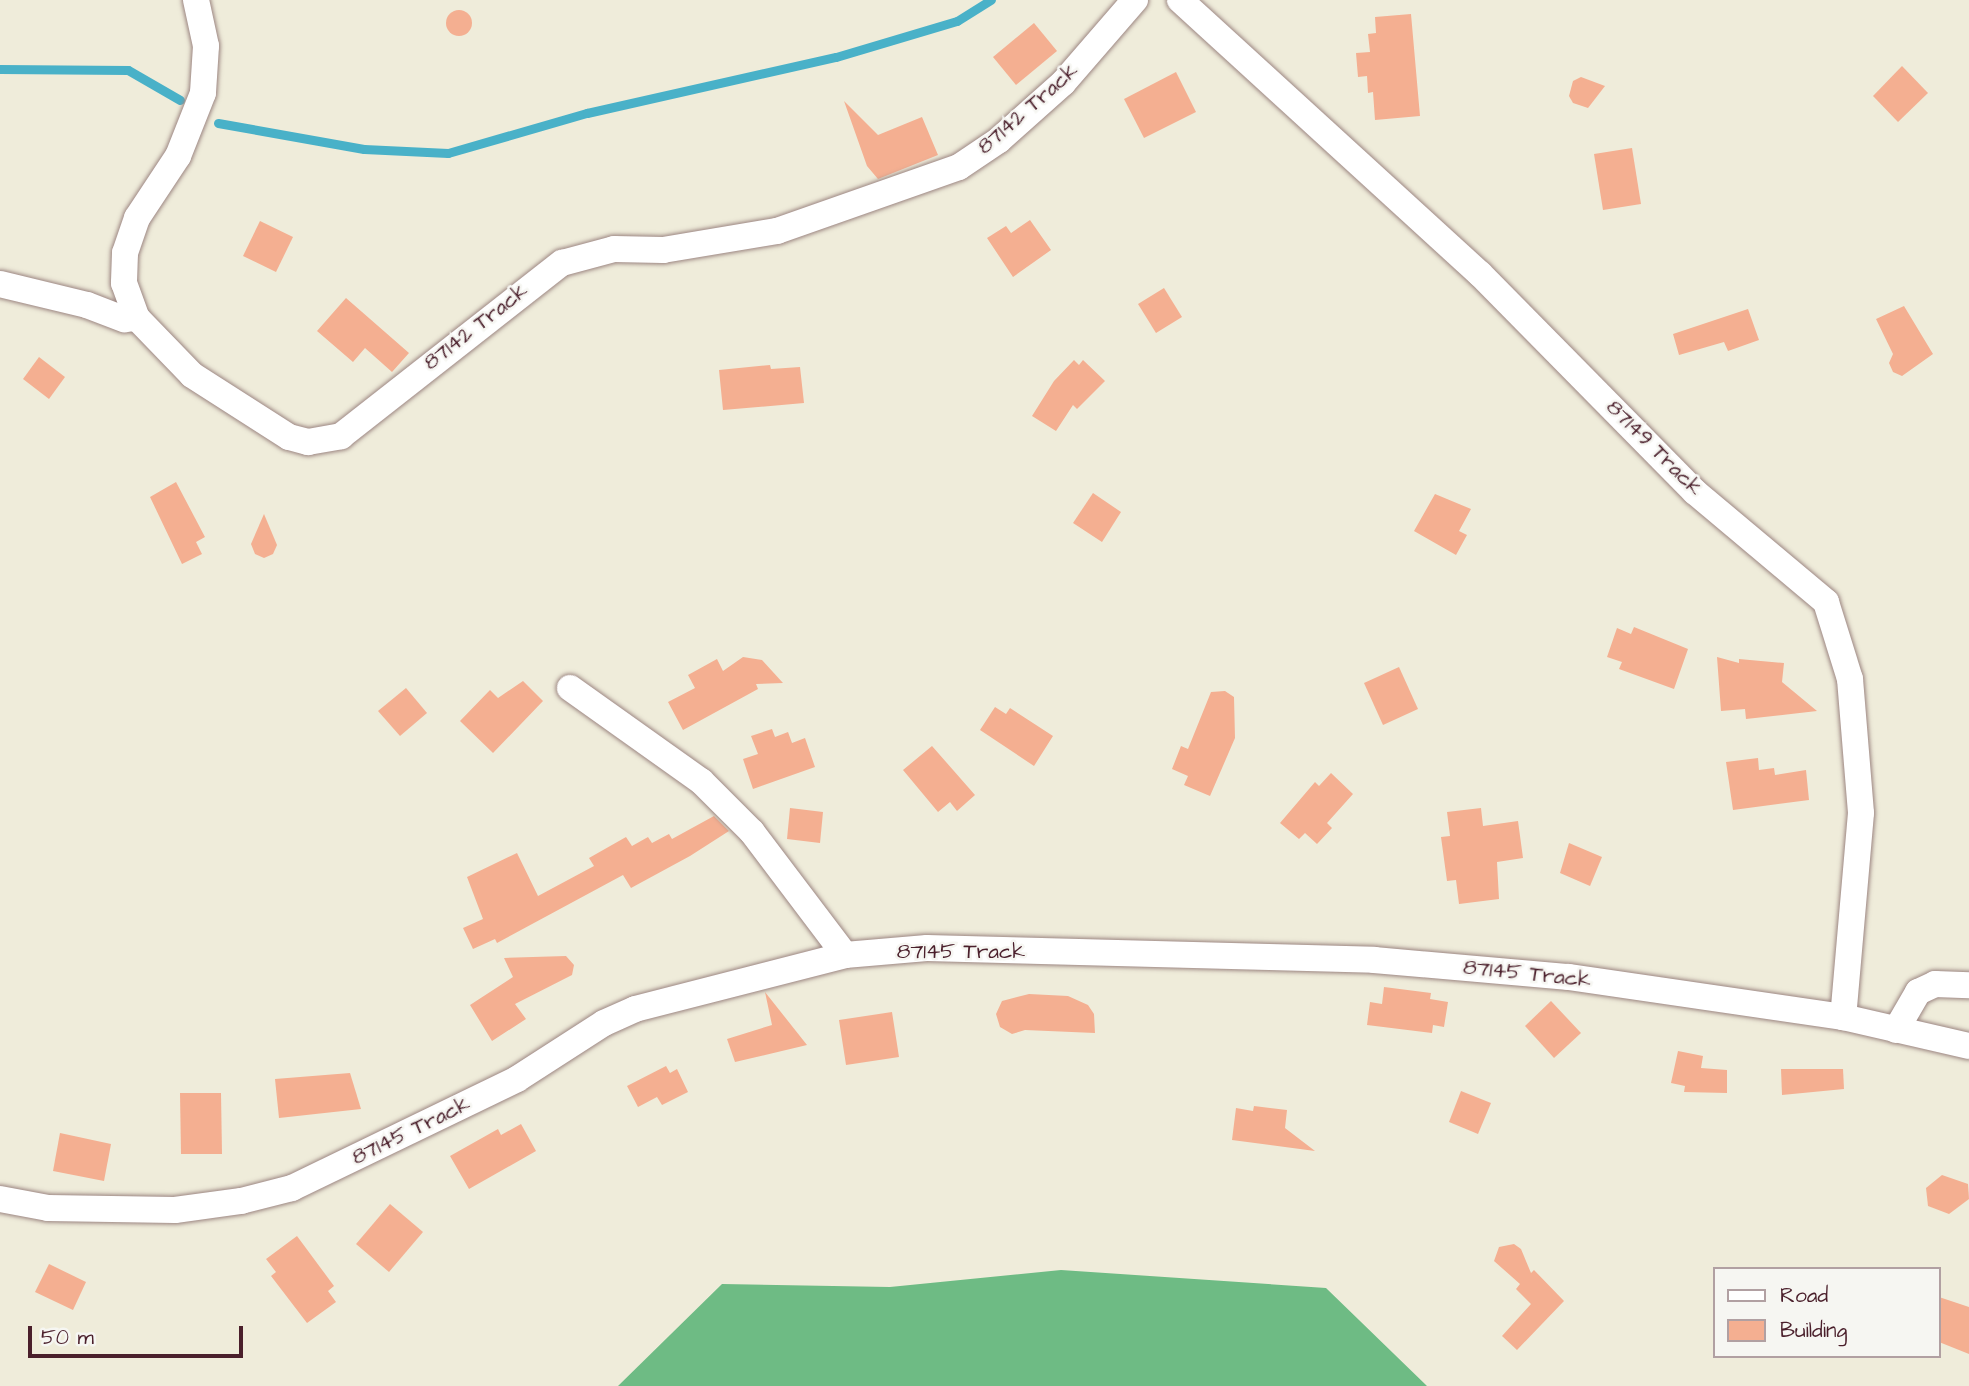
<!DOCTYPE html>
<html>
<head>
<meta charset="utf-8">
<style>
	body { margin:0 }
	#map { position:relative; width:1969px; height:1386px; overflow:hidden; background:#efecda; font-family:"Architects Daughter",sans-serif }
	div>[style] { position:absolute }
	.forest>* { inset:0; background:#6ebb84 }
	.stream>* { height:9px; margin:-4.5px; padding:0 4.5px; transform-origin:4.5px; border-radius:4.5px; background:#49b1c8 }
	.building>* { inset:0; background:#f4af91 }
	.round { border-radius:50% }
	.roads { filter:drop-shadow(0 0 2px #9c8682) drop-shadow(0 0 2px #9c8682) }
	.street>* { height:26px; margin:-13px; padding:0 13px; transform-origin:13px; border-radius:13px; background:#fff }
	span { translate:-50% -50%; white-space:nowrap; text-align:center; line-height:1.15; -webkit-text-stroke:5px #f6f6f2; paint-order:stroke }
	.street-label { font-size:21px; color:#4a1f2b }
	.legend { position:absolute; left:1713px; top:1267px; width:228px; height:91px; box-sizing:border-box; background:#f6f6f2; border:2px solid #b1a0a2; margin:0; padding:9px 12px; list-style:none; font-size:21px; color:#4a1f2b }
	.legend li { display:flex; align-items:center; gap:14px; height:35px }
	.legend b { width:35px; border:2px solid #b1a0a2 }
	.scale { position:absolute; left:28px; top:1326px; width:215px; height:32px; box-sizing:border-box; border:4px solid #4a1f2b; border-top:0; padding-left:9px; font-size:21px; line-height:24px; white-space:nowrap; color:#4a1f2b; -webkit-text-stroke:5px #f6f6f2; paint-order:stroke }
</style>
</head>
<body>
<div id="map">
	<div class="forest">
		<i style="clip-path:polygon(1061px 1270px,1326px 1288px,1427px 1386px,618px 1386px,722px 1284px,890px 1287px)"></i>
	</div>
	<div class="stream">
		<i style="left:0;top:69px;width:128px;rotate:0.4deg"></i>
		<i style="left:128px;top:70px;width:60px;rotate:30deg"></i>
		<i style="left:218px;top:123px;width:148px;rotate:10.1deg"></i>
		<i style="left:364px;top:149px;width:84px;rotate:2.7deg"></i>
		<i style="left:448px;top:153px;width:145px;rotate:-16.1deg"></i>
		<i style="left:587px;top:113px;width:255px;rotate:-12.7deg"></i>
		<i style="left:836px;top:57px;width:126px;rotate:-16.6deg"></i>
		<i style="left:957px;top:21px;width:40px;rotate:-32deg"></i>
	</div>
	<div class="building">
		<i class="round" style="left:446px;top:10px;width:26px;height:26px"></i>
		<i style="clip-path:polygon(1411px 14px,1420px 116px,1375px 120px,1373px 92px,1368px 93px,1367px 76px,1358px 77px,1356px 53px,1370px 52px,1368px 34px,1376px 33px,1375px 17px)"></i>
		<i style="clip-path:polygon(1034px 23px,1057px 51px,1016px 85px,993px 57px)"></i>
		<i style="clip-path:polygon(1902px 66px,1928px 93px,1898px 122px,1873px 96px)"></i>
		<i style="clip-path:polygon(1176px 72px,1196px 112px,1144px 138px,1124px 99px)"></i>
		<i style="clip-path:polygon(1581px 77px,1605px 86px,1588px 108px,1573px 103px,1569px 96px,1573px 81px)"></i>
		<i style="clip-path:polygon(844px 101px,878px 135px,922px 117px,938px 155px,878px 179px,867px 166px)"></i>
		<i style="clip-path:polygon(1632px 148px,1641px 204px,1603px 210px,1594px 154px)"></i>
		<i style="clip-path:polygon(1030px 220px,1051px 250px,1013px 277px,987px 238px,1006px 226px,1011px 233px)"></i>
		<i style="clip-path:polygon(260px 221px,293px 237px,276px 272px,243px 256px)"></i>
		<i style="clip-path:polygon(1164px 288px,1182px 317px,1156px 333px,1138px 304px)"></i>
		<i style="clip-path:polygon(346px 298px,409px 353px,392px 372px,365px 348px,353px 362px,317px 331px)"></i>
		<i style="clip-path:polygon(1904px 306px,1933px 354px,1902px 376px,1893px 372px,1889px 363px,1893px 354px,1876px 319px)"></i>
		<i style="clip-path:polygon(1748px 309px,1759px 340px,1728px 351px,1724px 342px,1679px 355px,1673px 334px)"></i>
		<i style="clip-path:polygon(39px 357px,65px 377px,49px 399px,23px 379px)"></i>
		<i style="clip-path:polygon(1074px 360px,1079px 365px,1083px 360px,1105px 381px,1077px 409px,1073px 405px,1056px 431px,1032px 416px,1054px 381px)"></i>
		<i style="clip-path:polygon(770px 365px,771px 369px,800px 367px,804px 403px,723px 410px,719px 370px)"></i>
		<i style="clip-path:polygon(176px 482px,205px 537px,196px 542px,202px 554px,182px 564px,150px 497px)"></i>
		<i style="clip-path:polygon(1093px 493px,1121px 512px,1102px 542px,1073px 523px)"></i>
		<i style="clip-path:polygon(1435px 494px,1471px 509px,1459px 531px,1467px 535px,1456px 555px,1414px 531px)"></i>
		<i style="clip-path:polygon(264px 514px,277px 545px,273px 554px,264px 558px,255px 554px,251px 544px)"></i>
		<i style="clip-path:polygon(1634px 627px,1688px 649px,1674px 689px,1619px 669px,1622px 662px,1607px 657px,1617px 628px,1631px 634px)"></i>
		<i style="clip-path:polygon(743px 657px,762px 660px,783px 683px,756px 684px,758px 689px,683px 730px,668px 702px,695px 688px,688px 675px,717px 659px,723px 671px)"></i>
		<i style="clip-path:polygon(1717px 657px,1739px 663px,1739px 659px,1784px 663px,1782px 682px,1817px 711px,1746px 719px,1745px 709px,1721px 711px)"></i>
		<i style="clip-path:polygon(1399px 667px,1418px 709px,1383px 725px,1364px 683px)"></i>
		<i style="clip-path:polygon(523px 681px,543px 701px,493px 753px,460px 721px,490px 690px,498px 698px)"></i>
		<i style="clip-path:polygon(406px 688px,427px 713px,400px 736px,378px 711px)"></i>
		<i style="clip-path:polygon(1225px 691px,1234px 697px,1235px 738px,1210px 796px,1184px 785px,1188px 776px,1172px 769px,1181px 746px,1188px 749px,1211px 692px)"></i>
		<i style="clip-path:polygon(995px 707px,1006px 714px,1010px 708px,1053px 736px,1034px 766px,980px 730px)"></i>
		<i style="clip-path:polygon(772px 729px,775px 737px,788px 732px,792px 743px,805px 738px,815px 767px,753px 789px,743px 759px,758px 754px,751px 736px)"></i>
		<i style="clip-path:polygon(932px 746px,975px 795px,957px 811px,950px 802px,938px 812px,903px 770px)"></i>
		<i style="clip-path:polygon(1758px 758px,1759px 770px,1774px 768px,1775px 775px,1806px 770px,1809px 800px,1733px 810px,1726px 762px)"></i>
		<i style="clip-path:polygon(1331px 773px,1353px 794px,1327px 823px,1332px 828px,1317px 844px,1305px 833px,1299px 839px,1280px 823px,1315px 782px,1319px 786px)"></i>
		<i style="clip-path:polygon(790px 808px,823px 812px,820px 843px,787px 839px)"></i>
		<i style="clip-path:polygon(1481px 808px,1483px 826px,1518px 821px,1523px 858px,1497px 862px,1499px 899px,1459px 904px,1456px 880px,1447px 881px,1441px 837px,1450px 836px,1447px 812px)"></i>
		<i style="clip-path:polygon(714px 816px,729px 831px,690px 856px,631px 888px,623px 875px,497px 943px,495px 939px,473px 949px,463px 928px,483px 919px,467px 877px,517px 853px,538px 896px,594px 866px,589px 858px,626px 837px,632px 846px,648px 837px,652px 843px,669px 834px,672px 839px)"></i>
		<i style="clip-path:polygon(1569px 843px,1602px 857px,1590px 886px,1560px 873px)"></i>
		<i style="clip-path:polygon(566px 956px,574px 965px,572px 975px,515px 1004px,526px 1019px,492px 1041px,470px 1005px,513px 977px,504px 958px)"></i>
		<i style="clip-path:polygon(1384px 987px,1431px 993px,1430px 999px,1448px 1002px,1444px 1027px,1433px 1025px,1432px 1033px,1367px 1025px,1370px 1002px,1382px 1004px)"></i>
		<i style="clip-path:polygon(765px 992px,807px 1045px,735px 1062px,727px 1039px,772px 1025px)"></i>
		<i style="clip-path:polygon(1029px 994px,1068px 996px,1088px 1005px,1094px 1014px,1095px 1033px,1025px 1030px,1012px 1034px,1000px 1027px,996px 1014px,1002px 1001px)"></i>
		<i style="clip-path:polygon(1551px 1001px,1581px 1033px,1554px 1058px,1525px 1026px)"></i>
		<i style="clip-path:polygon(892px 1012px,899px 1057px,846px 1065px,839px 1020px)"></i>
		<i style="clip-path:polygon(1678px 1051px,1703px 1056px,1701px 1068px,1727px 1070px,1727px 1093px,1684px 1092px,1685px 1086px,1671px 1083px)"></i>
		<i style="clip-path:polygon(666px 1066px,670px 1073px,677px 1069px,688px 1092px,662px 1105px,657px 1097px,638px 1107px,627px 1086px)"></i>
		<i style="clip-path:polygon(1781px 1069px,1843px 1069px,1844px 1089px,1782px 1095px)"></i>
		<i style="clip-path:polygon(350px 1073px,361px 1109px,279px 1118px,275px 1079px)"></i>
		<i style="clip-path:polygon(1461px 1091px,1491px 1103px,1478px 1134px,1449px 1122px)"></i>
		<i style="clip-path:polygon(180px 1093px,221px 1093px,222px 1154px,181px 1154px)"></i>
		<i style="clip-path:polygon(1254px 1106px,1287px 1110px,1285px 1128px,1315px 1151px,1232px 1140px,1236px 1108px,1253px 1111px)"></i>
		<i style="clip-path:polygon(521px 1124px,536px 1151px,469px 1189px,450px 1156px,498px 1129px,501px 1135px)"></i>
		<i style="clip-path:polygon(60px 1133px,111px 1144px,104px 1181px,53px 1171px)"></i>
		<i style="clip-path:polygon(1942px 1175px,1968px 1184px,1969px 1199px,1949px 1214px,1928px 1206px,1926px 1188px)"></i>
		<i style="clip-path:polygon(390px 1204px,423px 1232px,389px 1272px,356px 1244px)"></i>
		<i style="clip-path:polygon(297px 1236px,334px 1286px,328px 1291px,336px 1302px,307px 1323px,271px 1276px,276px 1272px,266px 1259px)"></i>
		<i style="clip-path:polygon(1514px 1244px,1521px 1249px,1531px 1273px,1534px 1270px,1564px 1301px,1517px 1350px,1502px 1336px,1531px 1304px,1516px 1289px,1520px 1284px,1494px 1261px,1499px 1247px)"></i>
		<i style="clip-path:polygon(49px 1264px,86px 1282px,73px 1310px,35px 1292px)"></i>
		<i style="clip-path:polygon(1939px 1297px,1969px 1307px,1969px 1354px,1939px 1342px)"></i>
	</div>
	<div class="roads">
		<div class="street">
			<i style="left:196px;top:0;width:47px;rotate:77.7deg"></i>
			<i style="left:206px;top:46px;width:47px;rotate:93.7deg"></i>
			<i style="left:203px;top:93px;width:68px;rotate:111.6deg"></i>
			<i style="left:178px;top:156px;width:74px;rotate:123.5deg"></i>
			<i style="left:137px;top:218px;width:37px;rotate:109deg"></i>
			<i style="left:125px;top:253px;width:30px;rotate:92deg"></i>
			<i style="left:124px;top:283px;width:37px;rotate:70deg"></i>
			<i style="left:137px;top:318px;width:79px;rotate:46deg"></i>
			<i style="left:192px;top:375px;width:115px;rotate:32.6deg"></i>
			<i style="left:289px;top:437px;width:20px;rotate:15deg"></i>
			<i style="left:308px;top:442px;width:34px;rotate:-10deg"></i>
			<i style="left:341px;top:436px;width:281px;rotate:-38.1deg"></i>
			<i style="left:562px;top:263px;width:54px;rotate:-15.1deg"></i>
			<i style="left:614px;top:249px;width:49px;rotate:1.2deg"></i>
			<i style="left:663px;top:250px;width:116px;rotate:-9.5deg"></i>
			<i style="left:777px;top:231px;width:193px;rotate:-19.4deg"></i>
			<i style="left:959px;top:167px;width:48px;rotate:-34deg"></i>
			<i style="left:999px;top:140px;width:86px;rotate:-41.7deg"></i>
			<i style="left:1063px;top:83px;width:110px;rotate:-49.1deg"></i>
			<i style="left:1180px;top:0;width:406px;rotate:42.4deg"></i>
			<i style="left:1480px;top:274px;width:306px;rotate:45.4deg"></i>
			<i style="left:1695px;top:492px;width:171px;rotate:40deg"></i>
			<i style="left:1826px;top:602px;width:81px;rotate:72.7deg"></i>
			<i style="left:1850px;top:679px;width:134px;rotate:85.3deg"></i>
			<i style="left:1861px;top:813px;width:205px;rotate:95deg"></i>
			<i style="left:0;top:284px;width:89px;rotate:13.6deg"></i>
			<i style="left:87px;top:305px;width:40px;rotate:21deg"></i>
			<i style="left:124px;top:319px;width:13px;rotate:-4deg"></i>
			<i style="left:570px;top:688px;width:161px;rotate:35.4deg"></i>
			<i style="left:701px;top:781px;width:72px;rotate:45deg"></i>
			<i style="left:752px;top:832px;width:154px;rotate:52.9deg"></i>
			<i style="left:1896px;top:1030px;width:44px;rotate:-59.9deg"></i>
			<i style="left:1918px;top:992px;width:19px;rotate:-25deg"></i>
			<i style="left:1935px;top:984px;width:34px;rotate:2deg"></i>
			<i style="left:0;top:1199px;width:49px;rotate:10.6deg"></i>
			<i style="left:48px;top:1208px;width:127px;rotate:0.9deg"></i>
			<i style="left:175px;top:1210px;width:67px;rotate:-7.8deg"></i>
			<i style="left:241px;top:1201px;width:53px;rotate:-14.3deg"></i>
			<i style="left:292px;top:1188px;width:250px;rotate:-25.8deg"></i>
			<i style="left:517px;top:1079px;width:103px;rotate:-32.8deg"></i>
			<i style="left:604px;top:1023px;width:34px;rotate:-24deg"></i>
			<i style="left:635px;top:1009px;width:217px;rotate:-14.4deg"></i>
			<i style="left:845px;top:955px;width:82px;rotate:-4.9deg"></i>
			<i style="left:927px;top:948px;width:447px;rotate:1.5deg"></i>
			<i style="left:1374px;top:960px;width:196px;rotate:5deg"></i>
			<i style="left:1569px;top:977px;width:277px;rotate:8.3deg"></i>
			<i style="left:1843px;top:1017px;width:129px;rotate:13deg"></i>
		</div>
	</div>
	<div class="street-label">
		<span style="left:1028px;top:109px;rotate:-41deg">87142 Track</span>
		<span style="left:476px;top:327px;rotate:-38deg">87142 Track</span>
		<span style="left:1654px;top:448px;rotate:45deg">87149 Track</span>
		<span style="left:961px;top:952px">87145 Track</span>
		<span style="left:1527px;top:974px;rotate:6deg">87145 Track</span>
		<span style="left:411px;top:1131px;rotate:-26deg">87145 Track</span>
	</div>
	<ul class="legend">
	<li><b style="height:9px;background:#fff"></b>Road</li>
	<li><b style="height:19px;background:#f4af91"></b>Building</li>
	</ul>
	<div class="scale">50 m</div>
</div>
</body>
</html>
